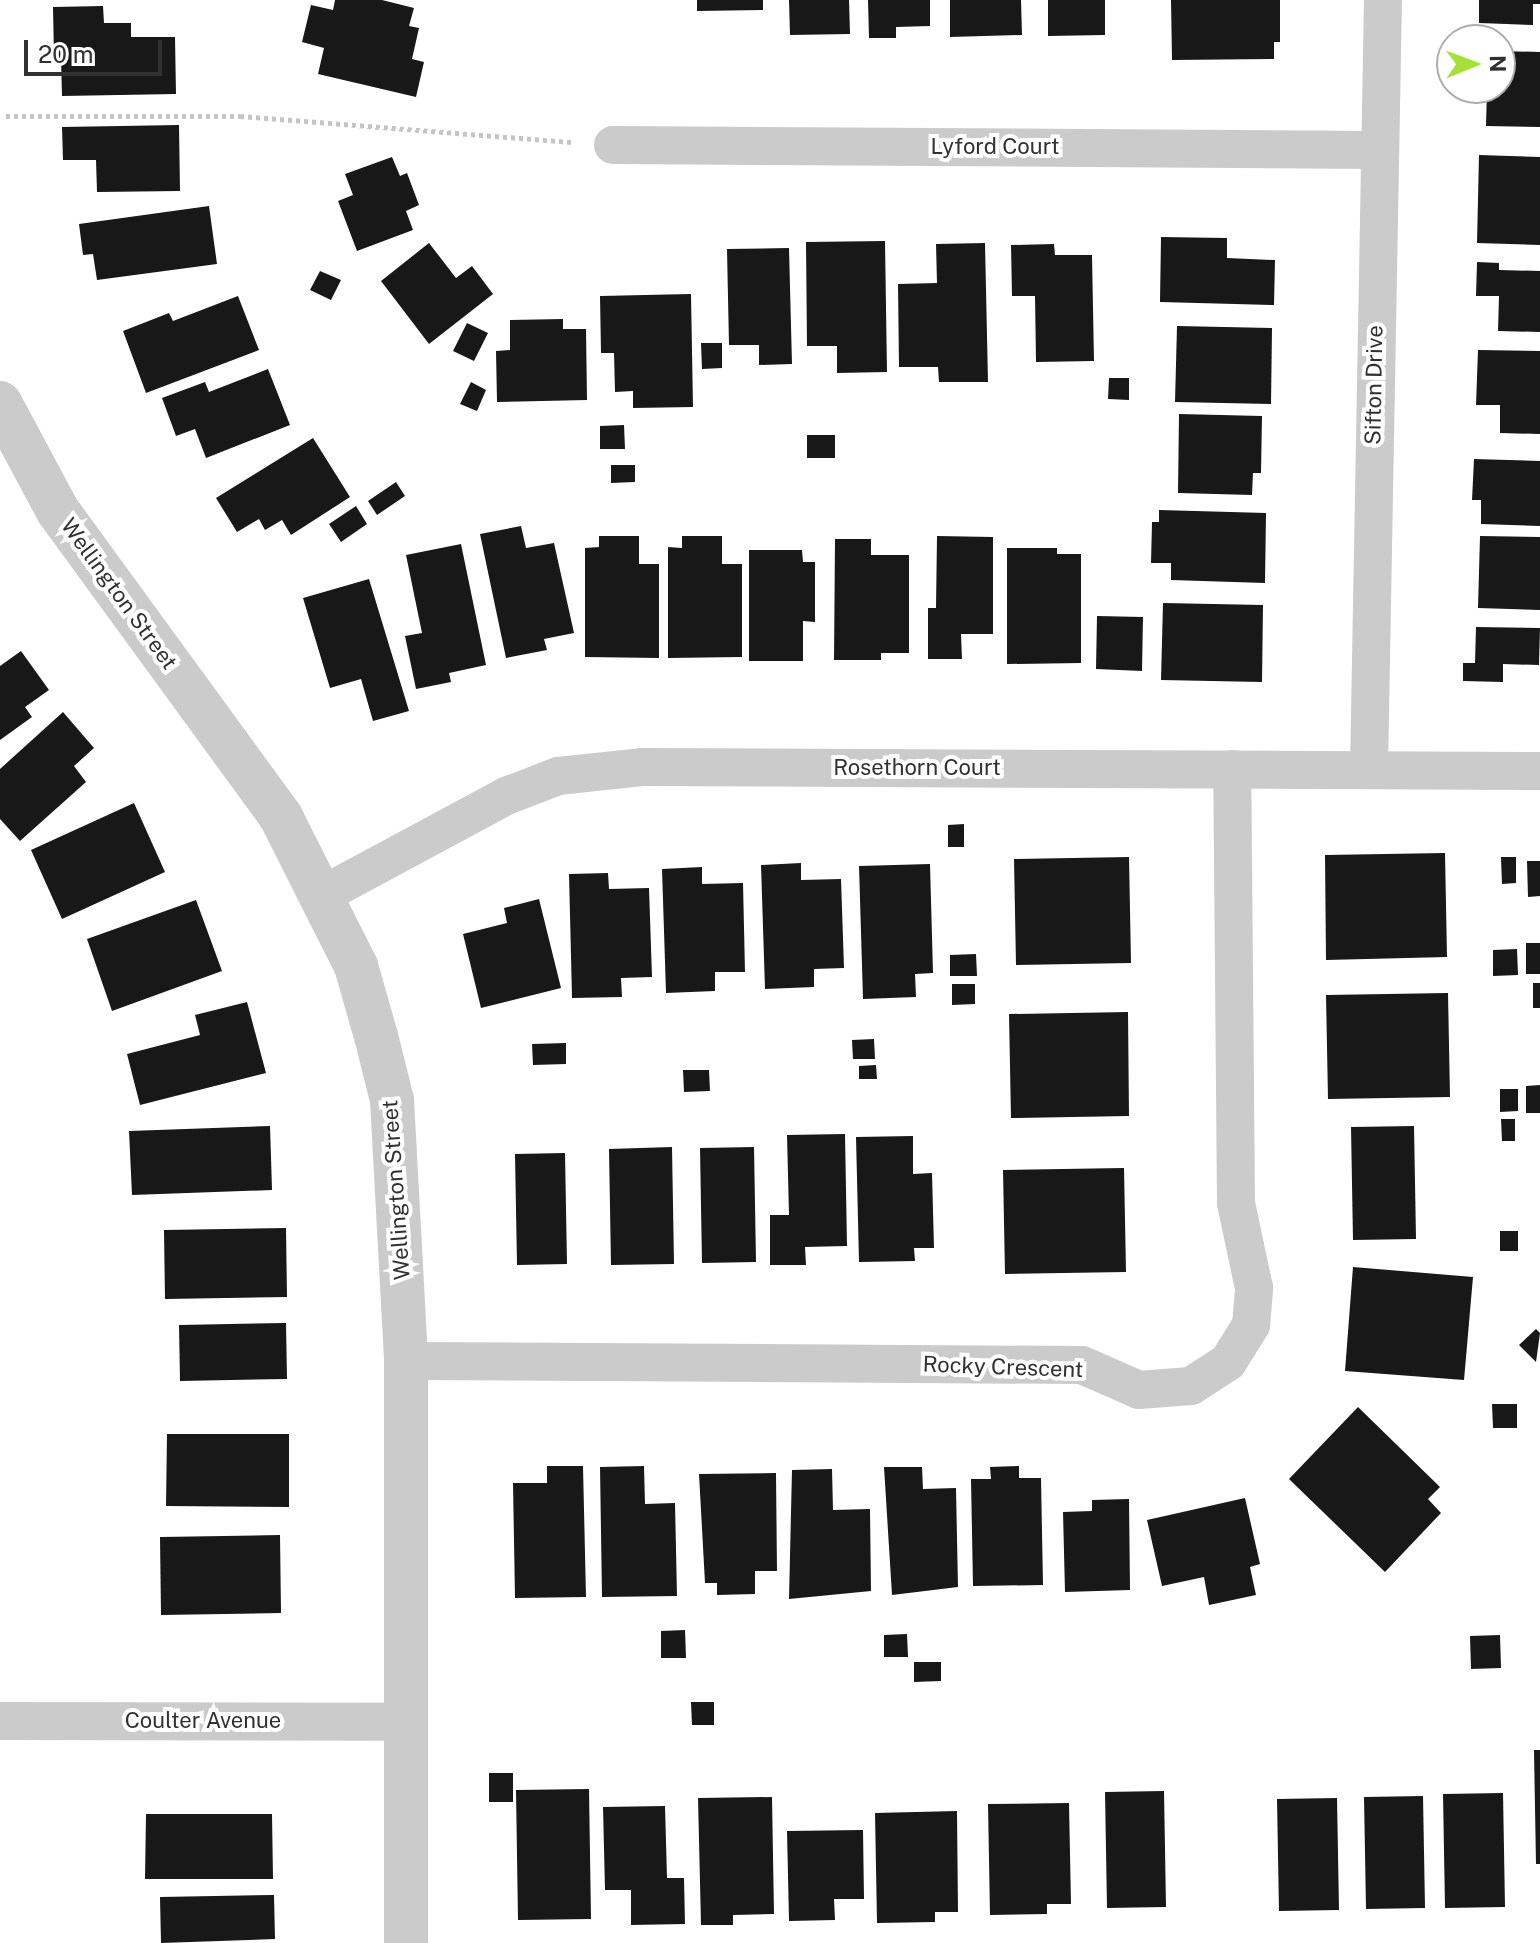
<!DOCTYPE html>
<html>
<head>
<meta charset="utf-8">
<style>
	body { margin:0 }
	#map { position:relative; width:1540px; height:1943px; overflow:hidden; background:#fff; font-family:"Public Sans",sans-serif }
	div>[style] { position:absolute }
	.building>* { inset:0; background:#181818 }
	.path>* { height:5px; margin-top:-2.5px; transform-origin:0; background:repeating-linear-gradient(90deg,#c5c5c5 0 4px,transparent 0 8px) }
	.minor>* { height:38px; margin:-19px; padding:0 19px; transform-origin:19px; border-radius:19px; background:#cbcbcb }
	.tertiary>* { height:44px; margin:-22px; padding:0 22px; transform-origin:22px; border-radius:22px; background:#cbcbcb }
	span { translate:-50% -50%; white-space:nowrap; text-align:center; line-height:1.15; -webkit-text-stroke:8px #fff; paint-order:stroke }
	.street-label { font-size:22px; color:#313131 }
	.north { position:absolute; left:1436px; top:24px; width:80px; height:80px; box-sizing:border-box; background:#fff; border:2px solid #adadad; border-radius:50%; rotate:89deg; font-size:22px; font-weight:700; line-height:32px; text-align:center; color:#313131 }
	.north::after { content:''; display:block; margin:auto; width:28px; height:36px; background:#a5e239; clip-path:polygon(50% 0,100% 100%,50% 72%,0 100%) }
	.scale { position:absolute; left:24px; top:40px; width:138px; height:36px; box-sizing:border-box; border:4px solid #313131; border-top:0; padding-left:10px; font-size:24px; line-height:28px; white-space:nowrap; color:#313131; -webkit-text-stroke:6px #fff; paint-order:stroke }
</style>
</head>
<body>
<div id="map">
	<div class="building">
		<i style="clip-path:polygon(335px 0,382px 0,414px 8px,409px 26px,419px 28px,412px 59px,424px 62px,416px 97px,318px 74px,324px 48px,302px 42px,311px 5px,333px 10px)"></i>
		<i style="clip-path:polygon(697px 0,763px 0,763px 10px,697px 11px)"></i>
		<i style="clip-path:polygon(789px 0,849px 0,850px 34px,790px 35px)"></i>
		<i style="clip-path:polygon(868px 0,930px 0,930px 26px,896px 27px,896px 38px,869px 38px)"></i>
		<i style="clip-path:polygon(950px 0,1021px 0,1022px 35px,950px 37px)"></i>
		<i style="clip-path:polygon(1048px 0,1105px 0,1105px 35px,1048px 36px)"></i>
		<i style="clip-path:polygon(1171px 0,1280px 0,1280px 42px,1274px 42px,1274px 59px,1172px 60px)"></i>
		<i style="clip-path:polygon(1479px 0,1540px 0,1540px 4px,1533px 4px,1533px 25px,1479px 23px)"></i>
		<i style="clip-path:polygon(103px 6px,104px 23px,131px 23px,131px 37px,175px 37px,176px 94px,62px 96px,61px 58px,54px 58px,53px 7px)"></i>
		<i style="clip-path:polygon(1500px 51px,1540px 52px,1540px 127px,1486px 126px,1487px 88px,1500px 88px)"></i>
		<i style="clip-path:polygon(179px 125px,180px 191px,97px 192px,96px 160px,63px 160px,62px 127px)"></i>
		<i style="clip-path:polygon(1479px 155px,1540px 157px,1540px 245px,1477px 243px)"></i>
		<i style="clip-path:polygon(392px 157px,400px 176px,407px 173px,419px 205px,406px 211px,413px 230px,357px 251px,338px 201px,353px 195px,345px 174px)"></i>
		<i style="clip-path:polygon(209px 206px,217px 264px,97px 280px,93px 254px,83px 255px,79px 224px)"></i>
		<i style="clip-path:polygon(1161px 237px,1227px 238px,1227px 258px,1275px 260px,1274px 305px,1160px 302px)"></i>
		<i style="clip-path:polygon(885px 241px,887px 372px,837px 373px,837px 346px,807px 346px,806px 242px)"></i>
		<i style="clip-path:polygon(429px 243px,456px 278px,472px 266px,493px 294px,429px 344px,381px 281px)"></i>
		<i style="clip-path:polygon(985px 243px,988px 382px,939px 382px,938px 367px,899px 367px,898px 284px,937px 283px,936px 244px)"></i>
		<i style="clip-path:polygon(1054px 244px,1055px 255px,1092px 255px,1094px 361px,1036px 362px,1035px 296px,1012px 296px,1011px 245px)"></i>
		<i style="clip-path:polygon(789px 248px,792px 364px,759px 365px,759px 345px,729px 345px,727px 249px)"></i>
		<i style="clip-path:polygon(1477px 262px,1499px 263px,1499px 270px,1540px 271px,1540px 332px,1498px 331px,1499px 296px,1476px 296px)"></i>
		<i style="clip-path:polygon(320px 271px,341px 280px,331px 300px,310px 290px)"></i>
		<i style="clip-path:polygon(691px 294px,693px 407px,633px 408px,633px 391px,615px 392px,614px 353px,601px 353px,600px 296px)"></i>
		<i style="clip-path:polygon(238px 296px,259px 350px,146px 393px,123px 331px,169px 313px,173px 321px)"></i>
		<i style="clip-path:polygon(563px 319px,563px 329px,586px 329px,587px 400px,497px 402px,496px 351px,510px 350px,510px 320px)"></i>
		<i style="clip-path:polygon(467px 323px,488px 333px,474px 361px,453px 351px)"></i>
		<i style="clip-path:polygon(1177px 326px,1272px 328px,1271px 404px,1175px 402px)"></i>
		<i style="clip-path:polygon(701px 343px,722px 343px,722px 368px,702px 369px)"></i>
		<i style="clip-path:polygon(1478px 350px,1540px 351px,1540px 434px,1500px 433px,1500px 405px,1476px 405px)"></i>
		<i style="clip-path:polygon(268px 369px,290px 425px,206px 458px,195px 429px,176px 436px,162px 398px,205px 382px,209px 392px)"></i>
		<i style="clip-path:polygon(1109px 378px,1129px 378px,1129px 400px,1108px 399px)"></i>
		<i style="clip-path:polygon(471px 382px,486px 390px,477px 411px,460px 404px)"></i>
		<i style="clip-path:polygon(1179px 414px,1262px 416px,1261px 473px,1253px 473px,1252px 495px,1178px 493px)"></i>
		<i style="clip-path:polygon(624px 425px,625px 449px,600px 449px,600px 426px)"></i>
		<i style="clip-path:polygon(807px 435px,835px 435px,835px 458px,807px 458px)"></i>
		<i style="clip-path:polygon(313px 438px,350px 497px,291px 535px,282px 520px,265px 530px,259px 519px,237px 532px,216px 498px)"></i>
		<i style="clip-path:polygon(1474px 459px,1540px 461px,1540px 526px,1481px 524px,1481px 500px,1472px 500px)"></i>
		<i style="clip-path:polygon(611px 465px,635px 465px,635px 482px,611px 483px)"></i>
		<i style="clip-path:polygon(396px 482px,405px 496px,377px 515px,368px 501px)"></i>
		<i style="clip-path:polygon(356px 506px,367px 524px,341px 542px,329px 524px)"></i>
		<i style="clip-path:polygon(1159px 510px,1266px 513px,1265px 583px,1171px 580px,1171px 563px,1151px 563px,1152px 522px,1159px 522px)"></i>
		<i style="clip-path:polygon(521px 526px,526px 548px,554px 543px,574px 633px,544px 639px,547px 650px,506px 658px,480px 534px)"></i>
		<i style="clip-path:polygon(599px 536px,639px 536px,639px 564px,659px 564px,659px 658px,585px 657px,585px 548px,599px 547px)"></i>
		<i style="clip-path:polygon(682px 536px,722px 536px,722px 564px,742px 564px,742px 657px,668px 658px,668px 547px,682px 548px)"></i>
		<i style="clip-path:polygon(937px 536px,993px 537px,993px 634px,961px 634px,962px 659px,928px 659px,928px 608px,936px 608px)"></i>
		<i style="clip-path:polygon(1480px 536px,1540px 537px,1540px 610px,1478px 608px)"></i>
		<i style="clip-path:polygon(835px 539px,871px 539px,871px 555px,909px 555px,909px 653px,881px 653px,881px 660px,834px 660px)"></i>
		<i style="clip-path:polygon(461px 544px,486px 665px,449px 673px,451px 682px,416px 689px,405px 636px,422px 633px,406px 555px)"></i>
		<i style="clip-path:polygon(1007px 548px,1057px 548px,1057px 554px,1081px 554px,1081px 663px,1007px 664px)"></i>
		<i style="clip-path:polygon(749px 550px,802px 550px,803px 562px,815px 562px,815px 622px,803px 621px,803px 661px,749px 661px)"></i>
		<i style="clip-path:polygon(369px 579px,409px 711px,373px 721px,361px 679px,330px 688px,303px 598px)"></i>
		<i style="clip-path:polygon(1163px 603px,1263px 605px,1262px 682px,1161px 680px)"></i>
		<i style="clip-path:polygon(1097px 616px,1143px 617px,1142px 671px,1096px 669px)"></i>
		<i style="clip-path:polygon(1476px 627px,1540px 628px,1539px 665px,1503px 664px,1503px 682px,1463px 681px,1463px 663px,1475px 663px)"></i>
		<i style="clip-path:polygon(21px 651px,49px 690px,25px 707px,32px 717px,0 740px,0 666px)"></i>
		<i style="clip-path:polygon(63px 712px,94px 748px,74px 766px,86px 782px,20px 841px,0 819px,0 769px)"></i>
		<i style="clip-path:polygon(134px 803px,165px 872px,62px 919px,31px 850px)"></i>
		<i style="clip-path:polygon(964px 824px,964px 847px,948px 847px,948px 825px)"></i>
		<i style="clip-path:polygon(1445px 853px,1447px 957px,1326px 960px,1325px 855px)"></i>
		<i style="clip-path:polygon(1129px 857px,1131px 963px,1016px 965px,1014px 859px)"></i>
		<i style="clip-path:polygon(1501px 857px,1516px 857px,1516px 883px,1502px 884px)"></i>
		<i style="clip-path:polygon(1527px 861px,1540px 861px,1540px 896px,1528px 897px)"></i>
		<i style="clip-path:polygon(801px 863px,801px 880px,841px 879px,844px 968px,814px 969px,814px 987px,765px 989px,761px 865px)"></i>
		<i style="clip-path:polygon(930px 864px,933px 973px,915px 974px,916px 997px,863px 999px,859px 866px)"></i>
		<i style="clip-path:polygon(702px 867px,702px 884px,743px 883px,745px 972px,715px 972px,715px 991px,666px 993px,662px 869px)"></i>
		<i style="clip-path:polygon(608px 873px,609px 889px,649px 888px,652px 977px,621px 978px,622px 997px,572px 998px,569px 874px)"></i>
		<i style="clip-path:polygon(539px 899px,561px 988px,481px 1008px,463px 934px,507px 923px,504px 908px)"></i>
		<i style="clip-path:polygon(196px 900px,222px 971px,112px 1011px,87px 939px)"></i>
		<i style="clip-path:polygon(1526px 943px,1540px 943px,1540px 974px,1526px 974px)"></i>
		<i style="clip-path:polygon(1517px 949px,1518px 975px,1493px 976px,1493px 950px)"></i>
		<i style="clip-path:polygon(976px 954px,977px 976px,950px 976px,950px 955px)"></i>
		<i style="clip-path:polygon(1533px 983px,1540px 983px,1540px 1008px,1533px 1008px)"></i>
		<i style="clip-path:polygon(952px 984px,975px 984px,975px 1004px,952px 1005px)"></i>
		<i style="clip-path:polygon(1448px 993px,1450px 1097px,1328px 1099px,1326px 995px)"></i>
		<i style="clip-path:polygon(247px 1002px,266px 1073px,140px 1105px,127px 1054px,200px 1035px,195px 1015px)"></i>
		<i style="clip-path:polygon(1128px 1012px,1129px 1116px,1011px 1118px,1009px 1014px)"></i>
		<i style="clip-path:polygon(874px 1039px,875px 1059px,853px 1059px,852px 1040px)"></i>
		<i style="clip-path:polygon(566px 1043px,566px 1064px,533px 1065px,532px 1044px)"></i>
		<i style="clip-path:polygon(876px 1065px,877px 1079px,859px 1079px,859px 1066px)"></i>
		<i style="clip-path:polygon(683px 1070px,709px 1070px,710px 1091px,684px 1092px)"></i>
		<i style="clip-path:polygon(1540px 1085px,1540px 1113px,1526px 1113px,1526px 1086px)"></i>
		<i style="clip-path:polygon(1500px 1089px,1518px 1089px,1518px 1111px,1500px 1112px)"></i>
		<i style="clip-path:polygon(1501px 1119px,1515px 1119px,1515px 1141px,1502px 1141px)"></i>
		<i style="clip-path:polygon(270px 1126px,272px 1190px,132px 1195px,129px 1131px)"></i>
		<i style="clip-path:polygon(1414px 1126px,1416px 1239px,1353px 1240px,1351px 1127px)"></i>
		<i style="clip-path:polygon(845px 1134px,847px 1246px,805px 1247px,806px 1265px,770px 1265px,770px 1215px,789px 1215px,787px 1135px)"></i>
		<i style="clip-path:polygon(913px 1136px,913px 1174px,932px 1173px,934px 1248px,914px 1248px,915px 1261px,859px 1262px,856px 1137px)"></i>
		<i style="clip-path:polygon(672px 1147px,674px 1264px,611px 1265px,609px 1149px)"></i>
		<i style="clip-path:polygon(754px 1147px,756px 1262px,702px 1263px,700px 1148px)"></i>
		<i style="clip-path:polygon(565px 1153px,567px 1264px,517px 1265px,515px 1154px)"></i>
		<i style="clip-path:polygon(1124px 1168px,1126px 1272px,1005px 1274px,1003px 1170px)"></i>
		<i style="clip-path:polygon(286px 1228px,287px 1297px,165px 1299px,164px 1230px)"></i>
		<i style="clip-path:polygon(1500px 1231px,1518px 1231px,1518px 1251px,1500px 1251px)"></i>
		<i style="clip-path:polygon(1353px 1267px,1473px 1277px,1464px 1380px,1345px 1371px)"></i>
		<i style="clip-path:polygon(286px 1323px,287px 1379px,180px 1381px,179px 1325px)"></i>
		<i style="clip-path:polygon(1536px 1329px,1540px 1333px,1536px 1362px,1519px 1345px)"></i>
		<i style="clip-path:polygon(1492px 1404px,1517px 1404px,1517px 1428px,1493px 1428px)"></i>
		<i style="clip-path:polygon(1358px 1407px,1440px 1487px,1428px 1499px,1441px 1513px,1385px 1572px,1289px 1479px)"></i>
		<i style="clip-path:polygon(167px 1434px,289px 1434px,289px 1507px,166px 1506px)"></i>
		<i style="clip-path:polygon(547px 1466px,583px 1466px,586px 1597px,515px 1598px,513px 1483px,547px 1483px)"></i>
		<i style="clip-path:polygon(644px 1466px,645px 1504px,675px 1503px,677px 1596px,602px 1597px,600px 1467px)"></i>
		<i style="clip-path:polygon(1019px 1466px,1019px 1478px,1041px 1478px,1043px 1585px,973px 1586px,971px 1479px,991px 1479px,990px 1467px)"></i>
		<i style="clip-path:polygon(884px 1467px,922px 1467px,923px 1489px,956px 1488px,958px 1587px,892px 1595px)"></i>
		<i style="clip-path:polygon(832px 1469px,833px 1510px,870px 1509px,871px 1591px,789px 1599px,792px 1470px)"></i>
		<i style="clip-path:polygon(776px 1473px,777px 1571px,755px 1571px,755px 1594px,717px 1595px,717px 1583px,705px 1583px,699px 1474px)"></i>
		<i style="clip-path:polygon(1245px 1498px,1260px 1564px,1250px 1567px,1256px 1595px,1209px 1605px,1204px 1577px,1162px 1586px,1147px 1520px)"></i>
		<i style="clip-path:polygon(1129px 1499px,1130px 1590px,1065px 1592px,1063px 1512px,1092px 1511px,1092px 1500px)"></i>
		<i style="clip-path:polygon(280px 1535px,281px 1613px,161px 1615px,160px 1537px)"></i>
		<i style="clip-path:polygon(685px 1630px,686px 1658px,661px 1658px,661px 1631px)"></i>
		<i style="clip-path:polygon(907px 1634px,908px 1657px,884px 1657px,884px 1635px)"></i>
		<i style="clip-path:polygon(1500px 1635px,1501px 1668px,1471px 1669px,1470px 1636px)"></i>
		<i style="clip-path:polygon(914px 1662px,941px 1662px,941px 1681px,914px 1682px)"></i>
		<i style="clip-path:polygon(691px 1702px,714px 1702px,714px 1725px,692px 1725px)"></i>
		<i style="clip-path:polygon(1534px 1750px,1540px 1750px,1540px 1864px,1536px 1864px)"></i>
		<i style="clip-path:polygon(489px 1773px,513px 1773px,513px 1802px,489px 1802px)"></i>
		<i style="clip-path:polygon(589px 1789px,591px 1919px,518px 1920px,516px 1790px)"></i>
		<i style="clip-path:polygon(1164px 1791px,1166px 1907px,1107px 1908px,1105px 1792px)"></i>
		<i style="clip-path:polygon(1503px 1793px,1505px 1907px,1445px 1908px,1443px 1794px)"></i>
		<i style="clip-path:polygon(1423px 1796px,1425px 1908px,1366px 1909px,1364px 1797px)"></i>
		<i style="clip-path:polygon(772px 1797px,774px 1914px,733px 1915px,733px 1925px,701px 1925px,698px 1798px)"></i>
		<i style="clip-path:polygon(1337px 1798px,1339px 1910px,1279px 1911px,1277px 1799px)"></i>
		<i style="clip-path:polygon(1069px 1803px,1071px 1904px,1047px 1904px,1047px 1914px,990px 1915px,988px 1804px)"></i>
		<i style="clip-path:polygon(665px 1806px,667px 1878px,684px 1878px,685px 1924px,631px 1925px,631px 1890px,605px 1890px,603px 1807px)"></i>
		<i style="clip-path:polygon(957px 1811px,958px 1912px,935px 1912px,935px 1922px,877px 1923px,875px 1813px)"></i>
		<i style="clip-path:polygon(146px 1814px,272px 1814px,273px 1879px,145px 1879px)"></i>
		<i style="clip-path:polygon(863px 1830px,864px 1899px,834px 1899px,835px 1920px,789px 1921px,787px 1831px)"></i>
		<i style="clip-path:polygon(274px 1895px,275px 1939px,161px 1943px,160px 1897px)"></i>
	</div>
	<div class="path">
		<i style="left:6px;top:116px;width:234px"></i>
		<i style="left:240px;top:116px;width:333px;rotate:4.5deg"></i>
	</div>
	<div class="minor">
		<i style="left:613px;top:145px;width:764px;rotate:0.37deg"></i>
		<i style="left:1369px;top:770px;width:770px;rotate:-88.96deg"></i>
		<i style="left:324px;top:894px;width:207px;rotate:-28.3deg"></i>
		<i style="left:506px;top:796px;width:56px;rotate:-21deg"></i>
		<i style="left:558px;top:776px;width:84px;rotate:-6.1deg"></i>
		<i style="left:642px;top:767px;width:898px;rotate:0.26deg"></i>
		<i style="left:406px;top:1361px;width:676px;rotate:0.34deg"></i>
		<i style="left:1082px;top:1365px;width:62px;rotate:23.7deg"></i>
		<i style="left:1139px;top:1390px;width:52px;rotate:-4.4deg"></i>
		<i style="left:1191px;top:1386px;width:44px;rotate:-33deg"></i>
		<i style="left:1228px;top:1362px;width:44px;rotate:-58.1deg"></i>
		<i style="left:1251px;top:1325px;width:37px;rotate:-85deg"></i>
		<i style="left:1254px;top:1288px;width:87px;rotate:-102deg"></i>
		<i style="left:1236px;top:1203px;width:434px;rotate:-90.5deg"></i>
		<i style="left:0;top:1721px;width:406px;rotate:0.1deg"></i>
	</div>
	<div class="tertiary">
		<i style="left:0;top:403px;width:123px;rotate:61.8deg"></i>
		<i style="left:58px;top:511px;width:379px;rotate:53.9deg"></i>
		<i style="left:281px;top:817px;width:167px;rotate:63.3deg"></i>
		<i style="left:356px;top:966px;width:73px;rotate:74.1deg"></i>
		<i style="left:376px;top:1036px;width:66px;rotate:76deg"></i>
		<i style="left:392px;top:1100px;width:261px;rotate:86.9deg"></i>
		<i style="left:406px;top:1361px;width:582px;rotate:90deg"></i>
	</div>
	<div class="street-label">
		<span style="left:995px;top:147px">Lyford Court</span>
		<span style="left:1374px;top:385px;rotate:-89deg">Sifton Drive</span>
		<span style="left:119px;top:594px;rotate:54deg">Wellington Street</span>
		<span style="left:917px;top:768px">Rosethorn Court</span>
		<span style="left:396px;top:1190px;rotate:-94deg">Wellington Street</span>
		<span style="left:1003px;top:1367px;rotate:2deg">Rocky Crescent</span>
		<span style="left:203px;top:1721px">Coulter Avenue</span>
	</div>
	<div class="north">N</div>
	<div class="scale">20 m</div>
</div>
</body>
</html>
